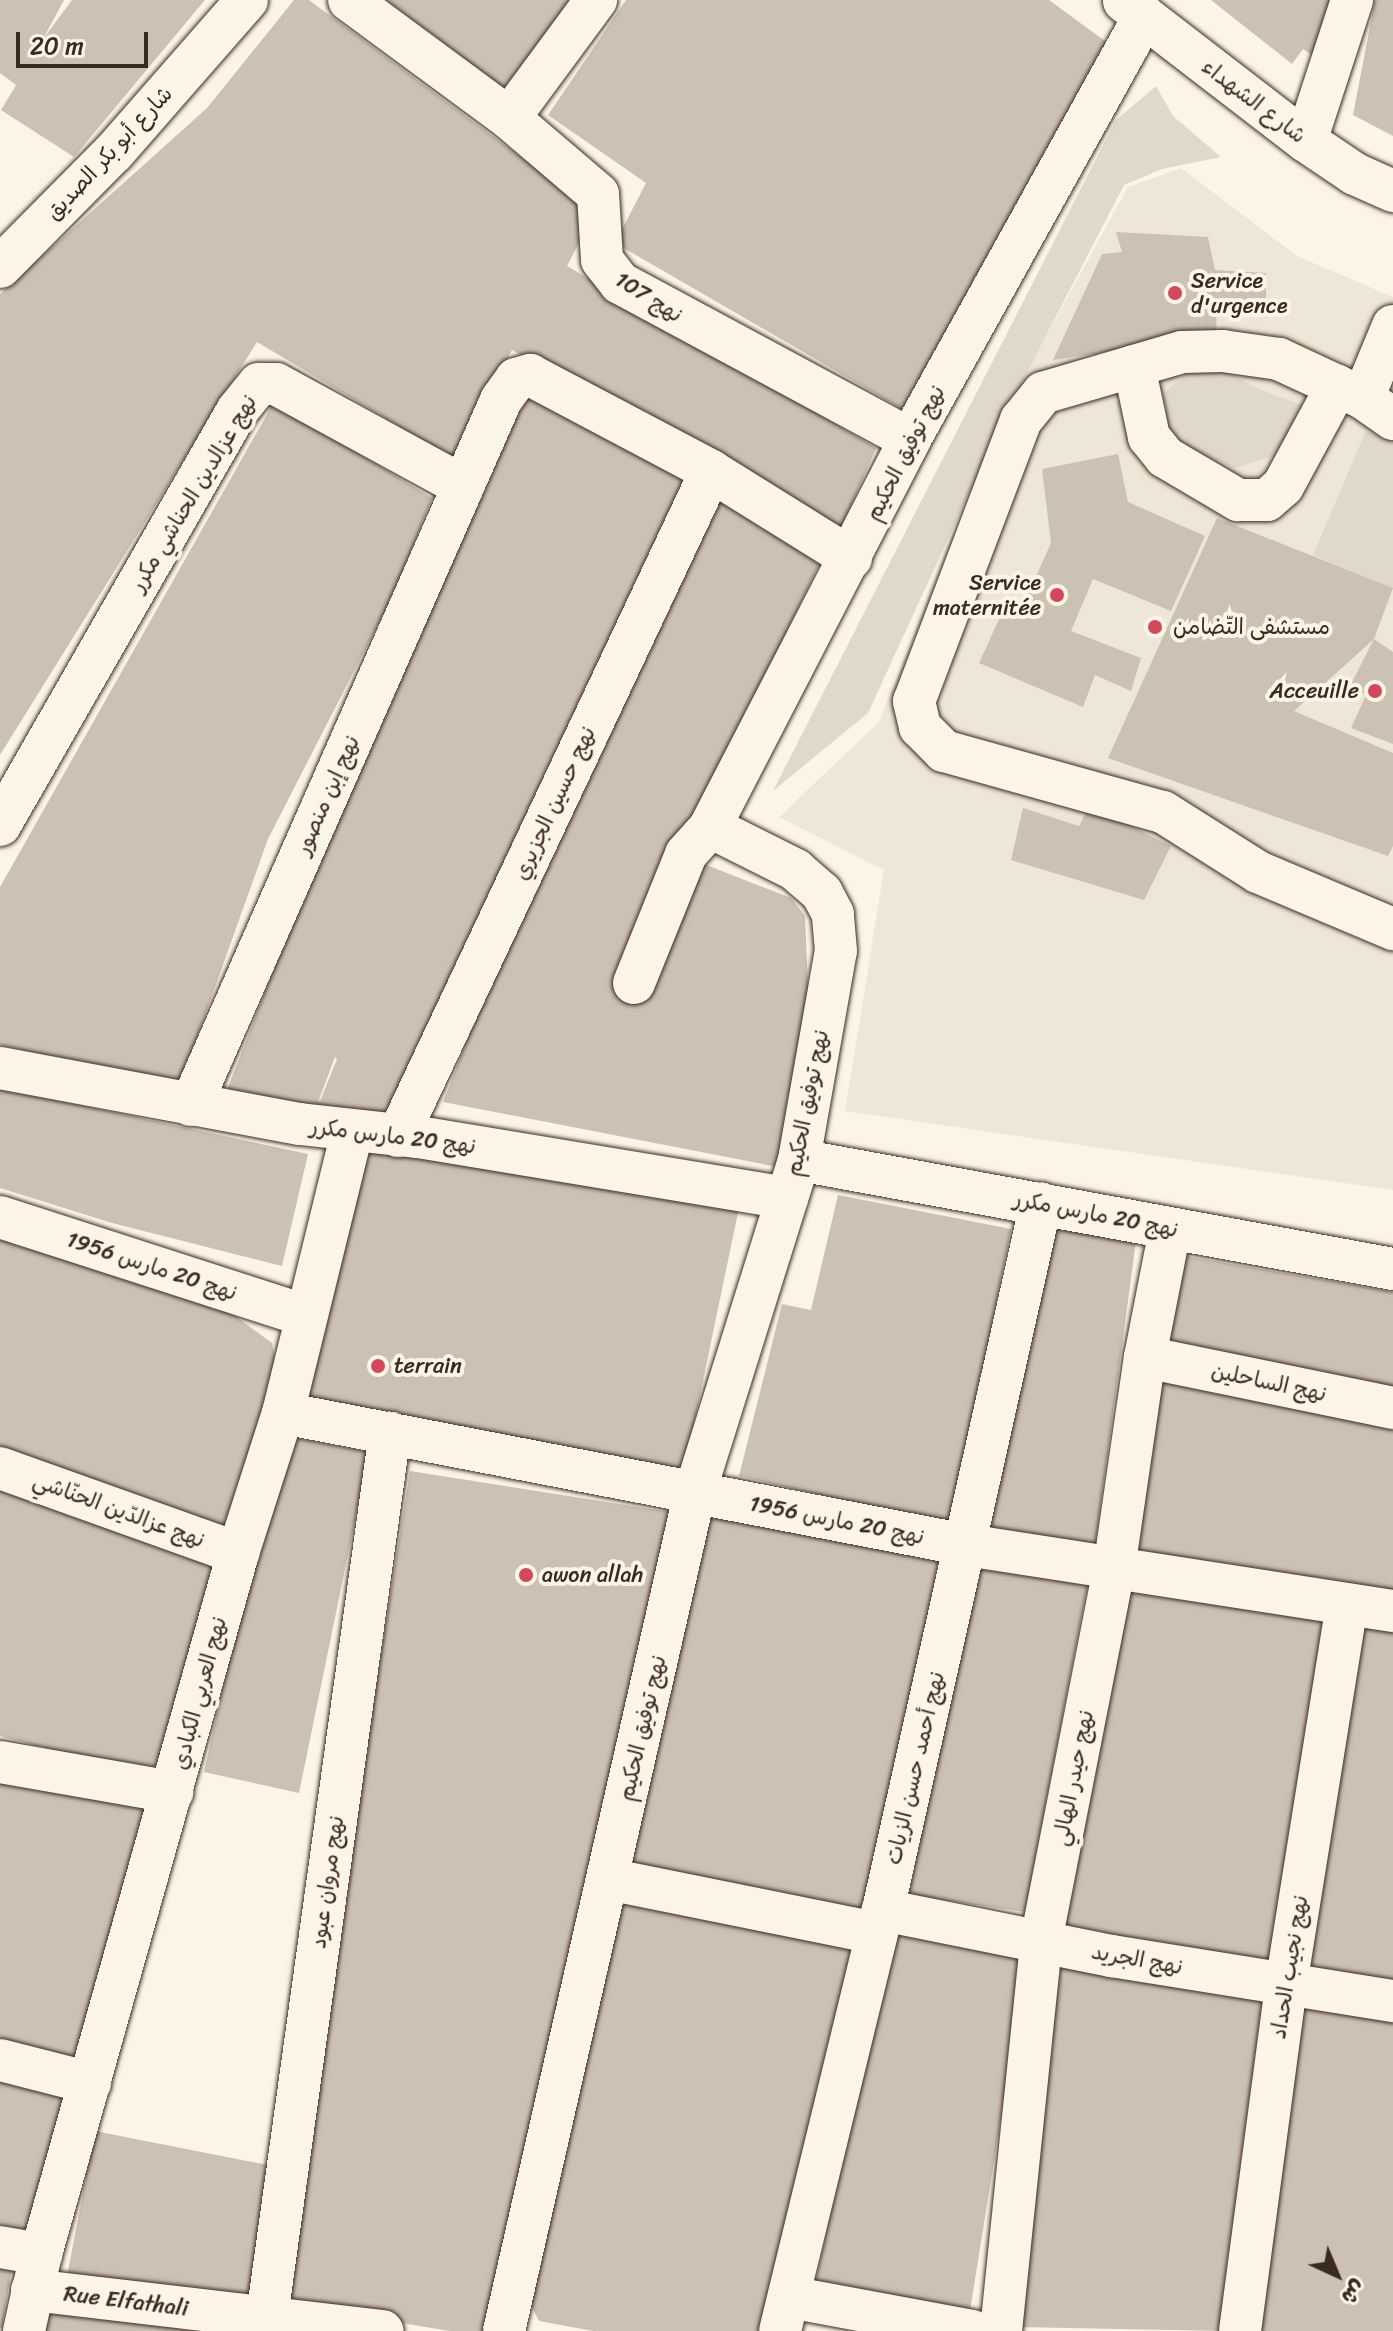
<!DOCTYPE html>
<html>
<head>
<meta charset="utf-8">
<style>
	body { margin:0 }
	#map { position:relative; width:1393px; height:2331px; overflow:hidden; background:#fcf5e5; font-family:Sriracha,"Playpen Sans Arabic",sans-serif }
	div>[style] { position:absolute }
	.built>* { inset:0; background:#eee6d6 }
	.green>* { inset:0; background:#e0d8c8 }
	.building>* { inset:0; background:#ccc2b3 }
	.roads { filter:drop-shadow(0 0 2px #3b2a1e) drop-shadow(0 0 2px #3b2a1e) }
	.minor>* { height:42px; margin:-21px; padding:0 21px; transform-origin:21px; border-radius:21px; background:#fcf5e5 }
	.dots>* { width:22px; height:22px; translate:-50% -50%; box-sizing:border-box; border:4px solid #fcf5e5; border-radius:50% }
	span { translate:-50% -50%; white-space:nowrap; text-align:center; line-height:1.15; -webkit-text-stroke:8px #fcf5e5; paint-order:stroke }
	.street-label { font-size:22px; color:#3b2a1e }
	.poi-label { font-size:22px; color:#3b2a1e }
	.left { translate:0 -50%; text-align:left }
	.right { translate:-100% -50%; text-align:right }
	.north { position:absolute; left:1297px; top:2235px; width:80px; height:80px; -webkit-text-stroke:6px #fcf5e5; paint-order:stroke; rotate:136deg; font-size:22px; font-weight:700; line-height:32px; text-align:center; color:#3b2a1e }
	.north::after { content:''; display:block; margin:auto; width:28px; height:36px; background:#3b2a1e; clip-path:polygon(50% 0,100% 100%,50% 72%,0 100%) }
	.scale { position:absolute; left:16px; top:32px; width:132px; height:36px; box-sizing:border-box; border:4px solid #3b2a1e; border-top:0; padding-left:10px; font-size:24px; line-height:28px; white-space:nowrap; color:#3b2a1e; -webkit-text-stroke:6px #fcf5e5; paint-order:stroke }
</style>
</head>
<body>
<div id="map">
	<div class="built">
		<i style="clip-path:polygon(1181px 168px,1297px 256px,1393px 297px,1393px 1190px,845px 1111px,884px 870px,779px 817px,879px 722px,954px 533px,1033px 360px,1128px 187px)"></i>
	</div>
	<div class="green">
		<i style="clip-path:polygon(1156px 86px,1173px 116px,1221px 157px,1162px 169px,1124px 185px,1006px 413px,868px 713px,773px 791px,1116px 120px)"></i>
		<i style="clip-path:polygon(1203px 359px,1259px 389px,1307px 407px,1289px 451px,1235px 468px,1171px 443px,1163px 394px)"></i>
		<i style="clip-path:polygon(1366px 431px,1393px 442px,1393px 589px,1313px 555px)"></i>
	</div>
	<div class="building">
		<i style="clip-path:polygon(0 0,64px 0,43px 39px,72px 0,205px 0,74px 157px,1px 110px,16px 85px,0 73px)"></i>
		<i style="clip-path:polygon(294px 0,309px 0,595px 212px,567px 266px,876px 448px,840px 531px,512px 350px,456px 460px,257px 342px,0 755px,0 294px,207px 108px)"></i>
		<i style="clip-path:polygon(386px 0,576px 0,511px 95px)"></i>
		<i style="clip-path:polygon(626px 0,1049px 0,1109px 44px,902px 409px,615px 243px,646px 183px,548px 115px)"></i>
		<i style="clip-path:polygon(1211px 0,1344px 0,1325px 64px,1303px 49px,1292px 64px)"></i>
		<i style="clip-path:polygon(1375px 0,1393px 0,1393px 136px,1353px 115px)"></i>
		<i style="clip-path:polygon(1116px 232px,1208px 237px,1215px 270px,1266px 273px,1266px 299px,1217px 307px,1216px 335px,1053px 360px,1102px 254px,1122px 252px)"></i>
		<i style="clip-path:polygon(evenodd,526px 394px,697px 474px,391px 1125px,227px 1090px,279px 956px,526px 394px,335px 1057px,337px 1059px,320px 1101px,319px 1100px,335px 1057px)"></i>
		<i style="clip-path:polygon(274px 402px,432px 498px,394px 593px,268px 839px,180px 1085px,0 1045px,0 887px)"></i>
		<i style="clip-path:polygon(1118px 454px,1128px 502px,1205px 536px,1171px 611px,1093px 579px,1071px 631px,1141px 658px,1131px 691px,1095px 675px,1083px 707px,979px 663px,1001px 615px,1017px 619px,1051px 543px,1042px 469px)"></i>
		<i style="clip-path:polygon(710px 492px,825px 552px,727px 756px,691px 859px,791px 898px,805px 916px,810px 1034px,783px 1168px,443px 1102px,505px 944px)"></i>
		<i style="clip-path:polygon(1217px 518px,1393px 588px,1374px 639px,1294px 711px,1393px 753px,1393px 846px,1388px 856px,1108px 758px)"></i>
		<i style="clip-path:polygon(1374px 639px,1393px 652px,1393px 744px,1351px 728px,1366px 695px,1350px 686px)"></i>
		<i style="clip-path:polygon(1089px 806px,1171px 846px,1144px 900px,1011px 860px,1023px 808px,1079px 826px)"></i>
		<i style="clip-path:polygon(0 1088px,308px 1154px,282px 1266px,112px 1223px,0 1188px)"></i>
		<i style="clip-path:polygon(355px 1147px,740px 1203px,681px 1486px,305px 1405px)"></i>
		<i style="clip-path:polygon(838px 1195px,1011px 1229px,951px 1525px,739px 1476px,782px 1304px,811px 1310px)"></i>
		<i style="clip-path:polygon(1037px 1224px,1136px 1241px,1095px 1547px,984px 1528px)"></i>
		<i style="clip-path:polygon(0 1229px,227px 1310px,272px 1343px,278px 1376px,225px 1535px,0 1456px)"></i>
		<i style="clip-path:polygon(1174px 1254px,1393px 1292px,1393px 1392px,1160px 1343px)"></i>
		<i style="clip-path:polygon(1158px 1373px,1393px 1420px,1393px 1597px,1127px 1555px)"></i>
		<i style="clip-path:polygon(279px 1435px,369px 1452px,299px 1793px,204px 1772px)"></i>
		<i style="clip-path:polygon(410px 1471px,670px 1512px,489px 2331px,450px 2331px,279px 2303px)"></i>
		<i style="clip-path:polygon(0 1481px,219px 1551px,154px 1777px,0 1736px)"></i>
		<i style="clip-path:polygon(705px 1505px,941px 1547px,871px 1919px,627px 1868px)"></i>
		<i style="clip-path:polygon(972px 1551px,1090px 1572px,1025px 1912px,909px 1895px)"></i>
		<i style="clip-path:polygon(1126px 1580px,1339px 1615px,1276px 1969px,1059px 1930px)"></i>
		<i style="clip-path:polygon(1366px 1617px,1393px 1621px,1393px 1989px,1301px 1972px)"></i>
		<i style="clip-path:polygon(0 1780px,148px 1809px,80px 2062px,0 2041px)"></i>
		<i style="clip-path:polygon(622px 1891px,856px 1946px,767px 2331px,593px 2331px,539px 2321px,528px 2300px)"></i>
		<i style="clip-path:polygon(893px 1919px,1029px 1942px,970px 2311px,815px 2285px)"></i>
		<i style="clip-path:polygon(1061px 1965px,1271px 1993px,1226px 2331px,1014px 2327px)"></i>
		<i style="clip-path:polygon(1301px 2004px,1393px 2017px,1393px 2331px,1252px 2331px)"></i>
		<i style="clip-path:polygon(0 2070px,76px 2088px,44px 2234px,0 2225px)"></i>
		<i style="clip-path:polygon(95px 2131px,273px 2166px,249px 2308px,67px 2276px)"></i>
		<i style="clip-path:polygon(0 2257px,13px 2259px,2px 2328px,0 2328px)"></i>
		<i style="clip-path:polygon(46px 2294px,244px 2331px,42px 2331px)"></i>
	</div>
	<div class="roads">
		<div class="minor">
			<i style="left:349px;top:0;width:199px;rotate:36.4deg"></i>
			<i style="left:509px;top:118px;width:117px;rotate:40.5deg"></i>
			<i style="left:598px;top:194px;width:66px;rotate:86.5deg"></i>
			<i style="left:602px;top:260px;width:29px;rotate:52deg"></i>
			<i style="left:620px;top:283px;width:329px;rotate:28.3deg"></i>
			<i style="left:1124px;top:1px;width:230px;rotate:37.6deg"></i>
			<i style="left:1306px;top:141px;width:59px;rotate:34deg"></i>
			<i style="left:1355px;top:174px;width:42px;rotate:24.1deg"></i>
			<i style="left:509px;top:118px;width:147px;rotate:-53.6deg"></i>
			<i style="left:1306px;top:141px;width:148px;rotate:-71.9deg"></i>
			<i style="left:0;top:267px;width:162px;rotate:-45.3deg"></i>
			<i style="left:114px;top:152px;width:202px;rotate:-48.8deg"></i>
			<i style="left:1134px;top:366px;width:73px;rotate:78.1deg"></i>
			<i style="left:1149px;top:437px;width:26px;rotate:51deg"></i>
			<i style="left:1165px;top:457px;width:85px;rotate:30.5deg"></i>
			<i style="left:1238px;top:500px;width:29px"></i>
			<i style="left:1267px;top:500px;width:21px;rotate:-41deg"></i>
			<i style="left:1283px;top:486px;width:114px;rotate:-61.6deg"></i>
			<i style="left:1363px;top:398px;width:78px;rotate:-67.4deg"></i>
			<i style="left:1393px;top:419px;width:37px;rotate:-145deg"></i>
			<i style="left:1363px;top:398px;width:93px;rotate:-155.1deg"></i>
			<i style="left:1279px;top:359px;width:57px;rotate:-171.9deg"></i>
			<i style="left:1223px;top:351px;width:41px;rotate:178.6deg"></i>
			<i style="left:1182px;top:352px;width:145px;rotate:163.6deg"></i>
			<i style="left:1043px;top:393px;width:35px;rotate:129deg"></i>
			<i style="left:1021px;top:420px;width:301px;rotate:110.8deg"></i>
			<i style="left:914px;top:701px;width:27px;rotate:77deg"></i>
			<i style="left:920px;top:727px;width:34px;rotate:45deg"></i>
			<i style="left:944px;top:751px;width:227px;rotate:15.6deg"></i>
			<i style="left:1163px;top:812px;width:112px;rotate:32.3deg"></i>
			<i style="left:1258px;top:872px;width:147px;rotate:22.9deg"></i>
			<i style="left:0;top:825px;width:477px;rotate:-60.2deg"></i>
			<i style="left:237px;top:411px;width:35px;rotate:-51deg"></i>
			<i style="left:259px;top:384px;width:17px"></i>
			<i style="left:276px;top:384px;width:213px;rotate:28.6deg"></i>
			<i style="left:634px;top:983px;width:139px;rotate:-68deg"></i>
			<i style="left:686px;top:854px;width:36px;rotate:-48deg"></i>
			<i style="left:0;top:1068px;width:305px;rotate:10.6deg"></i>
			<i style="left:300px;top:1124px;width:119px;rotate:6.3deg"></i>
			<i style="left:418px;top:1137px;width:374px;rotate:9.4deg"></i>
			<i style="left:191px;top:1105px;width:770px;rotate:-66.26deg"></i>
			<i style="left:501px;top:400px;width:26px;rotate:-54deg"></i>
			<i style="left:516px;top:379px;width:15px;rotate:-16deg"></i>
			<i style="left:530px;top:375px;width:205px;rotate:27.9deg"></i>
			<i style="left:711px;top:471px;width:165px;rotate:31.9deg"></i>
			<i style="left:398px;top:1136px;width:735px;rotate:-64.79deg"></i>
			<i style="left:799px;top:1160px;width:604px;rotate:10.4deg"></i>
			<i style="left:0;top:1217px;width:319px;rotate:17.9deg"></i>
			<i style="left:1145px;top:1357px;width:253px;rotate:11.6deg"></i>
			<i style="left:283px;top:1413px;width:696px;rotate:10.94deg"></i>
			<i style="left:966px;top:1545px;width:432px;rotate:8.8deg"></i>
			<i style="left:0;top:1468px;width:253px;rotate:19.7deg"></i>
			<i style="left:0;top:1762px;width:175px;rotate:9.9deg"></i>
			<i style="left:608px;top:1879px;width:274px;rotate:11.4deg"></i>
			<i style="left:883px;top:1910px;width:234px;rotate:11.4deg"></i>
			<i style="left:1112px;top:1956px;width:285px;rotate:9.1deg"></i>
			<i style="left:0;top:2060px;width:93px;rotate:14.3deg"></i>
			<i style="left:0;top:2247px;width:42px;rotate:9.7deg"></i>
			<i style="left:32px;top:2290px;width:353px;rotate:6.7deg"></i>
			<i style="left:789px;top:2297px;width:187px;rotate:10.5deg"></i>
			<i style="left:24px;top:2331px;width:79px;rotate:-77.6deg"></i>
			<i style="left:41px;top:2254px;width:728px;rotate:-74.3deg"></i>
			<i style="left:238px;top:1553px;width:147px;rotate:-72.2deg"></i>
			<i style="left:283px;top:1413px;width:289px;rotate:-76.2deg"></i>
			<i style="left:265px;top:2331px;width:907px;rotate:-82.08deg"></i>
			<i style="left:504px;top:2331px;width:860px;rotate:-77.18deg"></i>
			<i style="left:695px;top:1492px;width:348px;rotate:-72.6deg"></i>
			<i style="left:799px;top:1160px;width:212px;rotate:-80deg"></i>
			<i style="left:836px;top:951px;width:37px;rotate:-95deg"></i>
			<i style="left:833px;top:914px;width:24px;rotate:-118deg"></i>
			<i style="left:822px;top:893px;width:35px;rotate:-139deg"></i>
			<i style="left:796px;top:870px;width:96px;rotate:-153.4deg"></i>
			<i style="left:710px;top:827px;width:437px;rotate:-62.7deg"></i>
			<i style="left:910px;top:439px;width:483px;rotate:-61deg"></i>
			<i style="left:780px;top:2331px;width:433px;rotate:-76.3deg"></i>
			<i style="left:883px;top:1910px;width:724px;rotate:-77.4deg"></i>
			<i style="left:1001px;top:2331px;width:392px;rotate:-84.1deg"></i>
			<i style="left:1041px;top:1941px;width:379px;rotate:-78.9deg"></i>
			<i style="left:1114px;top:1569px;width:214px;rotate:-81.7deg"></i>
			<i style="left:1145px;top:1357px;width:130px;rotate:-78.9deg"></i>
			<i style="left:1240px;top:2331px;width:349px;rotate:-82.4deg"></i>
			<i style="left:1286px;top:1985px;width:385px;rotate:-80.9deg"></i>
		</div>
	</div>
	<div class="dots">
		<i style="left:1175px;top:293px;background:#d1495b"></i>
		<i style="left:1057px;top:595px;background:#d1495b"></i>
		<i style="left:1155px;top:627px;background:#d1495b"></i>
		<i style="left:1375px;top:691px;background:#d1495b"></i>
		<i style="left:378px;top:1366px;background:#d1495b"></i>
		<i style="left:526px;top:1575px;background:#d1495b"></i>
	</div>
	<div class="street-label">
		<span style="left:1254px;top:101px;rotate:37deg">شارع الشهداء</span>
		<span style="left:109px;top:153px;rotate:-47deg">شارع أبو بكر الصديق</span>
		<span style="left:649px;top:297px;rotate:32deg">نهج 107</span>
		<span style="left:905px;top:453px;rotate:-63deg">نهج توفيق الحكيم</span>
		<span style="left:193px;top:493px;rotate:-59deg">نهج عزالدين الحناشي مكرر</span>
		<span style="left:327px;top:795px;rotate:-66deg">نهج إبن منصور</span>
		<span style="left:554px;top:803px;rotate:-65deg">نهج حسين الجزيري</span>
		<span style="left:807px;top:1103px;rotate:-79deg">نهج توفيق الحكيم</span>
		<span style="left:393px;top:1136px;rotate:7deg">نهج 20 مارس مكرر</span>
		<span style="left:1096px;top:1214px;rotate:11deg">نهج 20 مارس مكرر</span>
		<span style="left:152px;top:1266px;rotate:18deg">نهج 20 مارس 1956</span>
		<span style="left:1269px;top:1382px;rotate:12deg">نهج الساحلين</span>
		<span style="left:119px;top:1510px;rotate:20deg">نهج عزالدّين الحنّاشي</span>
		<span style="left:837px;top:1520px;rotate:11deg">نهج 20 مارس 1956</span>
		<span style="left:199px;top:1693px;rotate:-75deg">نهج العربي الكبادي</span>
		<span style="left:642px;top:1728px;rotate:-77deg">نهج توفيق الحكيم</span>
		<span style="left:915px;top:1768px;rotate:-77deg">نهج أحمد حسن الزيات</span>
		<span style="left:1073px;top:1778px;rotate:-79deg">نهج حيدر الهالي</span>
		<span style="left:327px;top:1882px;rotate:-82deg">نهج مروان عبود</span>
		<span style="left:1137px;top:1959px;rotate:10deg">نهج الجريد</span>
		<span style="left:1289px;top:1967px;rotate:-81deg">نهج نجيب الحداد</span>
		<span style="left:126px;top:2301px;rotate:7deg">Rue Elfathali</span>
	</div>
	<div class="poi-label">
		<span class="left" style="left:1191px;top:293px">Service<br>d'urgence</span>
		<span class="right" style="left:1041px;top:595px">Service<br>maternitée</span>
		<span class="left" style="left:1173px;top:627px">مستشفى التّضامن</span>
		<span class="right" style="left:1359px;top:691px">Acceuille</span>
		<span class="left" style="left:394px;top:1366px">terrain</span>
		<span class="left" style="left:542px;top:1575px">awon allah</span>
	</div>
	<div class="north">ش</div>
	<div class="scale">20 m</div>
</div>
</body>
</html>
